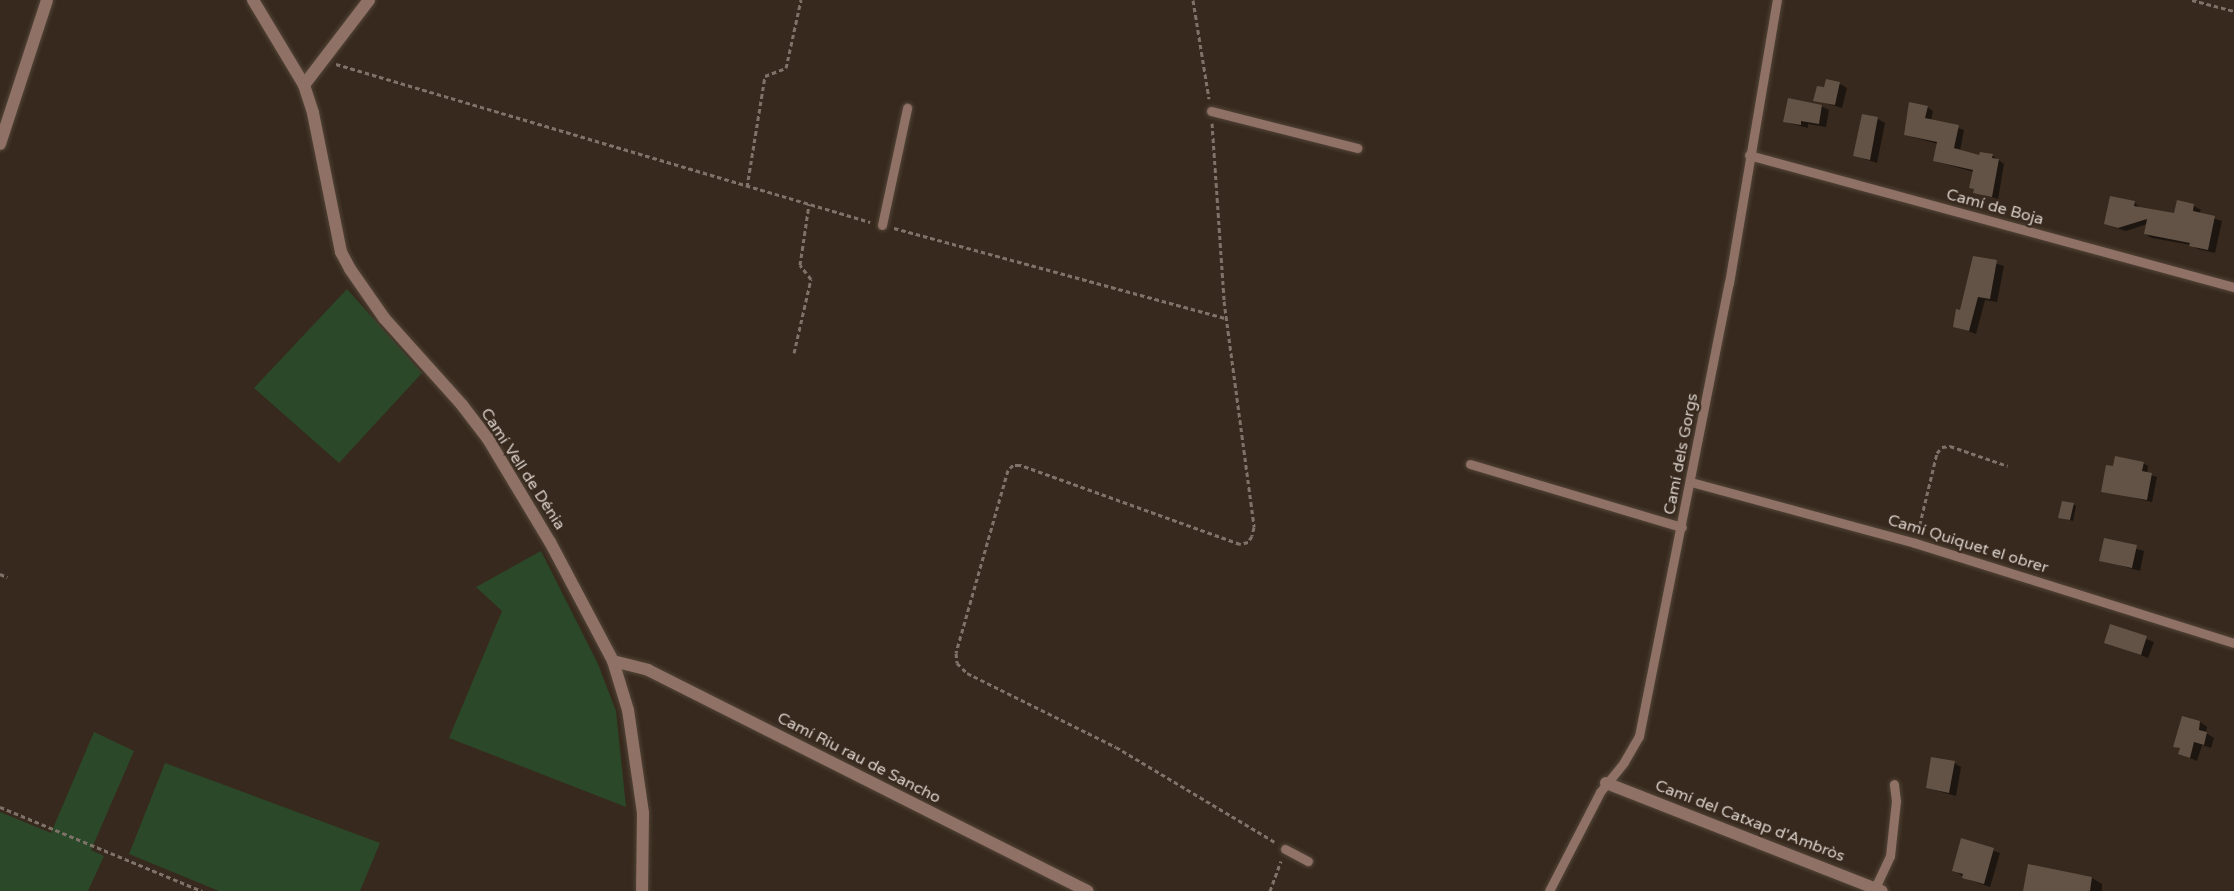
<!DOCTYPE html>
<html>
<head>
<meta charset="utf-8">
<style>
	body { margin:0 }
	#map { position:relative; width:2234px; height:891px; overflow:hidden; background:#37291d; font-family:"Varela Round",sans-serif }
	div>[style] { position:absolute }
	.green>* { inset:0; background:#2b4829 }
	.shadow>* { inset:0; background:#0007 }
	.building>* { inset:0; background:#625346 }
	.path>* { height:3px; margin-top:-1.5px; transform-origin:0; background:repeating-linear-gradient(90deg,#7e7269 0 4.5px,transparent 0 7.5px) }
	.roads { filter:drop-shadow(0 0 2px #514438) drop-shadow(0 0 2px #514438) }
	.lane>* { height:9px; margin:-4.5px; padding:0 4.5px; transform-origin:4.5px; border-radius:4.5px; background:#907165 }
	.street>* { height:12px; margin:-6px; padding:0 6px; transform-origin:6px; border-radius:6px; background:#907165 }
	span { translate:-50% -50%; white-space:nowrap; text-align:center; line-height:1.15; -webkit-text-stroke:4.5px #37291d; paint-order:stroke }
	.street-label { font-size:16px; color:#d8cfc8 }
</style>
</head>
<body>
<div id="map">
	<div class="green">
		<i style="clip-path:polygon(347px 289px,422px 373px,339px 463px,254px 388px)"></i>
		<i style="clip-path:polygon(541px 551px,598px 664px,616px 711px,626px 807px,449px 738px,502px 611px,476px 587px)"></i>
		<i style="clip-path:polygon(94px 732px,134px 751px,91px 850px,104px 856px,88px 891px,0 891px,0 812px,51px 833px)"></i>
		<i style="clip-path:polygon(165px 763px,380px 843px,360px 891px,219px 891px,129px 854px)"></i>
	</div>
	<div class="shadow">
		<i style="clip-path:polygon(1840px 84px,1847px 88px,1842px 108px,1815px 100px,1826px 89px)"></i>
		<i style="clip-path:polygon(1821px 106px,1829px 110px,1826px 127px,1808px 124px,1808px 128px,1785px 122px)"></i>
		<i style="clip-path:polygon(1927px 107px,1933px 111px,1931px 120px,1964px 130px,1960px 151px,1980px 157px,1981px 153px,1993px 156px,2004px 164px,1998px 199px,1975px 192px,1974px 172px,1934px 161px,1938px 144px,1905px 135px)"></i>
		<i style="clip-path:polygon(1878px 119px,1885px 123px,1877px 163px,1855px 156px)"></i>
		<i style="clip-path:polygon(2111px 197px,2135px 203px,2141px 209px,2175px 215px,2178px 202px,2194px 206px,2201px 210px,2199px 214px,2222px 221px,2215px 253px,2198px 249px,2191px 245px,2152px 238px,2145px 234px,2147px 224px,2126px 231px,2113px 227px,2106px 223px)"></i>
		<i style="clip-path:polygon(1974px 257px,2004px 266px,1997px 302px,1985px 300px,1976px 334px,1954px 326px,1961px 312px)"></i>
		<i style="clip-path:polygon(2143px 463px,2148px 466px,2147px 474px,2157px 477px,2152px 502px,2103px 491px)"></i>
		<i style="clip-path:polygon(2073px 504px,2076px 506px,2073px 521px,2060px 517px)"></i>
		<i style="clip-path:polygon(2105px 540px,2144px 551px,2140px 571px,2101px 560px)"></i>
		<i style="clip-path:polygon(2111px 626px,2154px 642px,2148px 658px,2106px 642px)"></i>
		<i style="clip-path:polygon(2200px 722px,2207px 727px,2206px 733px,2214px 738px,2211px 748px,2202px 745px,2197px 761px,2180px 754px,2181px 749px,2175px 746px)"></i>
		<i style="clip-path:polygon(1954px 763px,1961px 767px,1956px 796px,1927px 788px)"></i>
		<i style="clip-path:polygon(1962px 840px,2000px 853px,1990px 887px,1969px 880px,1953px 870px)"></i>
		<i style="clip-path:polygon(2029px 866px,2092px 878px,2102px 884px,2102px 891px,2025px 891px)"></i>
	</div>
	<div class="building">
		<i style="clip-path:polygon(1826px 79px,1840px 82px,1835px 105px,1813px 101px,1817px 86px,1824px 87px)"></i>
		<i style="clip-path:polygon(1788px 98px,1822px 105px,1819px 124px,1801px 121px,1801px 125px,1783px 122px)"></i>
		<i style="clip-path:polygon(1909px 102px,1928px 106px,1925px 118px,1959px 125px,1954px 148px,1979px 155px,1980px 152px,1993px 154px,1992px 158px,1999px 159px,1992px 197px,1973px 193px,1974px 189px,1969px 188px,1973px 170px,1933px 161px,1937px 142px,1904px 135px)"></i>
		<i style="clip-path:polygon(1862px 114px,1878px 117px,1870px 160px,1853px 156px)"></i>
		<i style="clip-path:polygon(2110px 196px,2135px 201px,2134px 206px,2174px 213px,2177px 200px,2194px 204px,2193px 211px,2215px 216px,2208px 250px,2189px 246px,2190px 243px,2144px 234px,2147px 219px,2118px 228px,2104px 224px)"></i>
		<i style="clip-path:polygon(1973px 256px,1997px 260px,1990px 299px,1978px 297px,1969px 331px,1953px 327px,1956px 309px,1960px 310px)"></i>
		<i style="clip-path:polygon(2115px 456px,2144px 462px,2142px 471px,2152px 473px,2147px 500px,2101px 492px,2106px 465px,2113px 466px)"></i>
		<i style="clip-path:polygon(2062px 501px,2074px 503px,2070px 520px,2058px 518px)"></i>
		<i style="clip-path:polygon(2104px 538px,2137px 545px,2132px 568px,2099px 561px)"></i>
		<i style="clip-path:polygon(2110px 624px,2147px 636px,2141px 655px,2104px 643px)"></i>
		<i style="clip-path:polygon(2182px 716px,2200px 721px,2199px 730px,2207px 732px,2204px 745px,2194px 742px,2190px 758px,2178px 754px,2180px 748px,2173px 747px)"></i>
		<i style="clip-path:polygon(1931px 757px,1955px 761px,1949px 793px,1926px 788px)"></i>
		<i style="clip-path:polygon(1961px 838px,1994px 848px,1984px 884px,1962px 878px,1963px 874px,1952px 871px)"></i>
		<i style="clip-path:polygon(2028px 864px,2092px 877px,2090px 891px,2023px 891px)"></i>
	</div>
	<div class="path">
		<i style="left:1193px;top:0;width:100px;rotate:80.8deg"></i>
		<i style="left:2192px;top:0;width:43px;rotate:14.7deg"></i>
		<i style="left:336px;top:64px;width:557px;rotate:16.48deg"></i>
		<i style="left:1212px;top:123px;width:178px;rotate:86.1deg"></i>
		<i style="left:1224px;top:301px;width:228px;rotate:82.4deg"></i>
		<i style="left:1254px;top:527px;width:9px;rotate:103deg"></i>
		<i style="left:1252px;top:536px;width:7px;rotate:124deg"></i>
		<i style="left:1248px;top:542px;width:8px;rotate:166deg"></i>
		<i style="left:1240px;top:544px;width:234px;rotate:-160.2deg"></i>
		<i style="left:1020px;top:465px;width:7px;rotate:180deg"></i>
		<i style="left:1013px;top:465px;width:7px;rotate:135deg"></i>
		<i style="left:1008px;top:470px;width:190px;rotate:105.9deg"></i>
		<i style="left:956px;top:653px;width:10px;rotate:84deg"></i>
		<i style="left:957px;top:663px;width:14px;rotate:45deg"></i>
		<i style="left:967px;top:673px;width:166px;rotate:26.4deg"></i>
		<i style="left:1116px;top:747px;width:185px;rotate:30.9deg"></i>
		<i style="left:747px;top:187px;width:112px;rotate:-80.8deg"></i>
		<i style="left:765px;top:76px;width:22px;rotate:-21deg"></i>
		<i style="left:786px;top:68px;width:70px;rotate:-77.6deg"></i>
		<i style="left:894px;top:228px;width:343px;rotate:15.2deg"></i>
		<i style="left:794px;top:353px;width:76px;rotate:-77.1deg"></i>
		<i style="left:811px;top:279px;width:18px;rotate:-128deg"></i>
		<i style="left:800px;top:265px;width:62px;rotate:-81.6deg"></i>
		<i style="left:1918px;top:532px;width:81px;rotate:-76.5deg"></i>
		<i style="left:1937px;top:453px;width:8px;rotate:-50deg"></i>
		<i style="left:1942px;top:447px;width:8px;rotate:-7deg"></i>
		<i style="left:1950px;top:446px;width:61px;rotate:19deg"></i>
		<i style="left:0;top:574px;width:8px;rotate:23deg"></i>
		<i style="left:0;top:807px;width:219px;rotate:22.6deg"></i>
		<i style="left:1270px;top:891px;width:32px;rotate:-70deg"></i>
	</div>
	<div class="roads">
		<div class="lane">
			<i style="left:1211px;top:111px;width:151px;rotate:14.2deg"></i>
			<i style="left:1749px;top:155px;width:503px;rotate:15.23deg"></i>
			<i style="left:882px;top:225px;width:120px;rotate:-77.9deg"></i>
			<i style="left:1470px;top:464px;width:221px;rotate:16.6deg"></i>
			<i style="left:1691px;top:482px;width:232px;rotate:15.2deg"></i>
			<i style="left:1915px;top:543px;width:334px;rotate:17.4deg"></i>
			<i style="left:1285px;top:849px;width:26px;rotate:28deg"></i>
			<i style="left:1875px;top:888px;width:35px;rotate:-65deg"></i>
			<i style="left:1890px;top:856px;width:55px;rotate:-83.8deg"></i>
			<i style="left:1896px;top:801px;width:17px;rotate:-97deg"></i>
			<i style="left:1549px;top:891px;width:111px;rotate:-62.7deg"></i>
			<i style="left:1600px;top:792px;width:38px;rotate:-51deg"></i>
			<i style="left:1624px;top:762px;width:30px;rotate:-60deg"></i>
			<i style="left:1639px;top:736px;width:462px;rotate:-78.8deg"></i>
			<i style="left:1729px;top:283px;width:287px;rotate:-80.4deg"></i>
		</div>
		<div class="street">
			<i style="left:253px;top:0;width:99px;rotate:59deg"></i>
			<i style="left:304px;top:85px;width:29px;rotate:72deg"></i>
			<i style="left:313px;top:113px;width:142px;rotate:78.6deg"></i>
			<i style="left:341px;top:252px;width:19px;rotate:62deg"></i>
			<i style="left:350px;top:269px;width:60px;rotate:55.2deg"></i>
			<i style="left:384px;top:318px;width:117px;rotate:48.1deg"></i>
			<i style="left:462px;top:405px;width:43px;rotate:52.6deg"></i>
			<i style="left:488px;top:439px;width:120px;rotate:59deg"></i>
			<i style="left:550px;top:542px;width:135px;rotate:62.1deg"></i>
			<i style="left:613px;top:661px;width:51px;rotate:73deg"></i>
			<i style="left:628px;top:710px;width:104px;rotate:81.7deg"></i>
			<i style="left:643px;top:813px;width:78px;rotate:90.7deg"></i>
			<i style="left:304px;top:85px;width:107px;rotate:-52.6deg"></i>
			<i style="left:0;top:144px;width:151px;rotate:-71.9deg"></i>
			<i style="left:613px;top:661px;width:36px;rotate:14deg"></i>
			<i style="left:648px;top:670px;width:492px;rotate:26.7deg"></i>
			<i style="left:1606px;top:783px;width:296px;rotate:21.4deg"></i>
		</div>
	</div>
	<div class="street-label">
		<span style="left:1995px;top:207px;rotate:15deg">Camí de Boja</span>
		<span style="left:1681px;top:454px;rotate:-79deg">Camí dels Gorgs</span>
		<span style="left:523px;top:469px;rotate:57deg">Camí Vell de Dénia</span>
		<span style="left:1968px;top:544px;rotate:17deg">Camí Quiquet el obrer</span>
		<span style="left:859px;top:758px;rotate:27deg">Camí Riu rau de Sancho</span>
		<span style="left:1750px;top:821px;rotate:21deg">Camí del Catxap d'Ambròs</span>
	</div>
</div>
</body>
</html>
